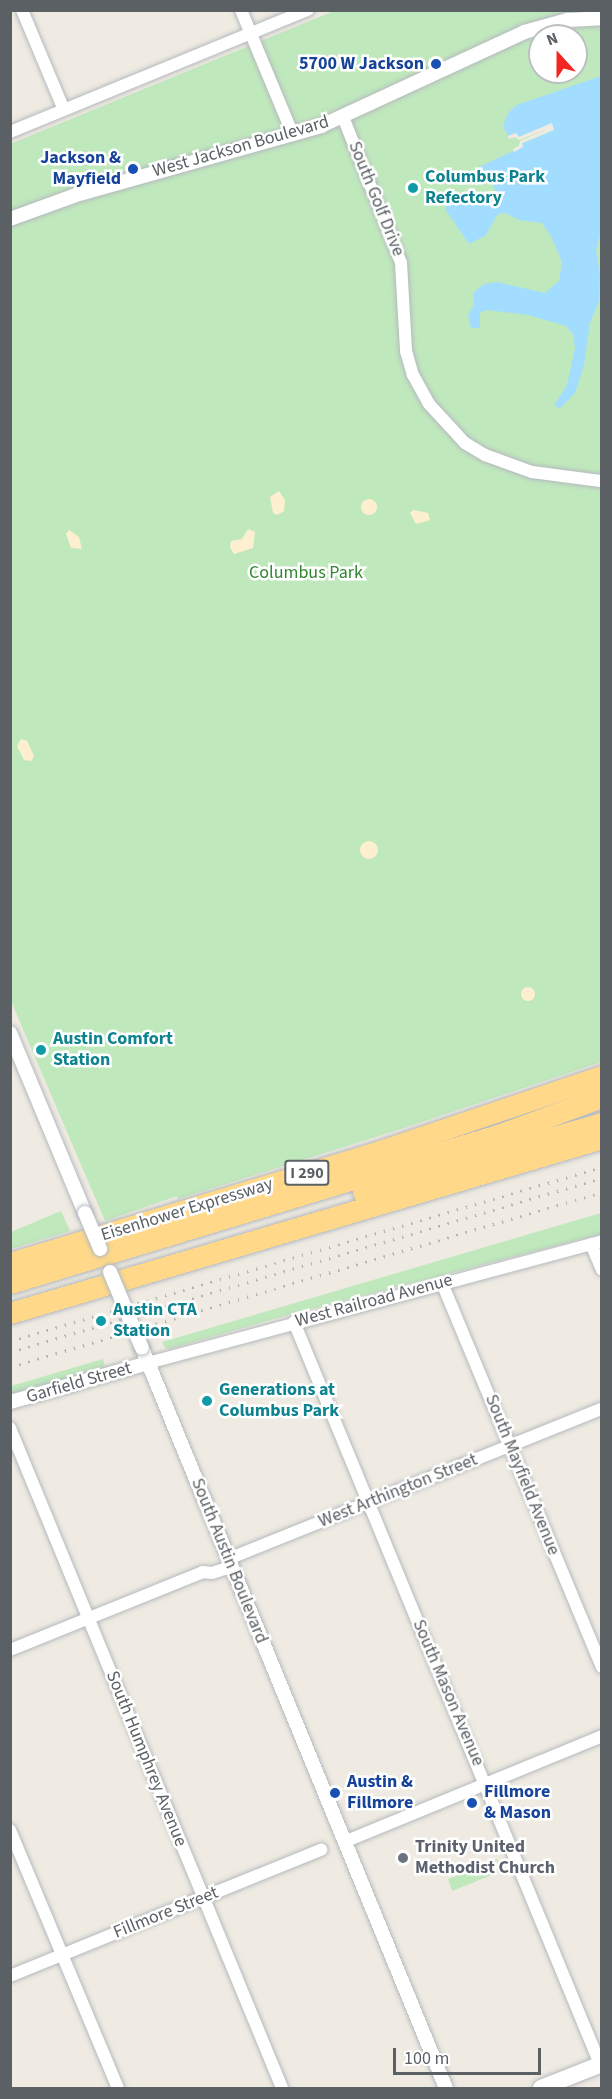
<!DOCTYPE html>
<html>
<head>
<meta charset="utf-8">
<style>
	body { margin:0 }
	#map { position:relative; width:612px; height:2099px; overflow:hidden; background:#efebe2; font-family:"Source Sans 3",sans-serif }
	div>[style] { position:absolute }
	.green>* { inset:0; background:#c0e8bd }
	.sand>* { inset:0; background:#fdefcf }
	.round { border-radius:50% }
	.water>* { inset:0; background:#a2ddff }
	.pier>* { inset:0; background:#efebe2 }
	.roads { filter:drop-shadow(0 0 2px #b5b9be) drop-shadow(0 0 2px #b5b9be) }
	.minor>* { height:12px; margin:-6px; padding:0 6px; transform-origin:6px; border-radius:6px; background:#fff }
	.tertiary>* { height:14px; margin:-7px; padding:0 7px; transform-origin:7px; border-radius:7px; background:#fff }
	.secondary>* { height:16px; margin:-8px; padding:0 8px; transform-origin:8px; border-radius:8px; background:#fff }
	.motorway>* { height:21px; margin:-10.5px; padding:0 10.5px; transform-origin:10.5px; border-radius:10.5px; background:#ffd989 }
	.rail>* { height:3px; margin-top:-1.5px; transform-origin:0; background:repeating-linear-gradient(90deg,#b4b5b5 0 1.5px,transparent 0 9.5px) }
	.bridges { filter:drop-shadow(0 0 2px #b5b9be) drop-shadow(0 0 2px #b5b9be) }
	.tertiary-bridge>* { height:14px; margin:-7px; padding:0 7px; transform-origin:7px; border-radius:7px; background:#fff }
	.dots>* { width:16px; height:16px; translate:-50% -50%; box-sizing:border-box; border:3px solid #fff; border-radius:50% }
	span { translate:-50% -50%; white-space:nowrap; text-align:center; line-height:1.15; -webkit-text-stroke:5px #fff; paint-order:stroke }
	.shield-label span { padding:2px 4px; background:#fff; border:2px solid; border-radius:4px; -webkit-text-stroke-width:0 }
	.shield-label { font-size:16px; color:#5b6064; font-weight:700 }
	.transit-label { font-size:18px; color:#164399; font-weight:700 }
	.right { translate:-100% -50%; text-align:right }
	.left { translate:0 -50%; text-align:left }
	.street-label { font-size:18px; color:#5b6064 }
	.culture-label { font-size:18px; color:#0d838f; font-weight:700 }
	.park-label { font-size:18px; color:#30872f }
	.worship-label { font-size:18px; color:#5b616d; font-weight:700 }
	.frame { position:absolute; inset:0; border:12px solid #5b6064; pointer-events:none }
	.north { position:absolute; left:528px; top:24px; width:60px; height:60px; box-sizing:border-box; background:#fff; border:2px solid #bdbfc1; border-radius:50%; rotate:339deg; font-size:16px; font-weight:700; line-height:24px; text-align:center; color:#5b6064 }
	.north::after { content:''; display:block; margin:auto; width:21px; height:27px; background:#f52522; clip-path:polygon(50% 0,100% 100%,50% 72%,0 100%) }
	.scale { position:absolute; left:393px; top:2048px; width:148px; height:27px; box-sizing:border-box; border:3px solid #5b6064; border-top:0; padding-left:8px; font-size:18px; line-height:21px; white-space:nowrap; color:#5b6064; -webkit-text-stroke:4px #fff; paint-order:stroke }
</style>
</head>
<body>
<div id="map">
	<div class="green">
		<i style="clip-path:polygon(evenodd,334px 11px,601px 11px,601px 1062px,401px 1129px,178px 1199px,177px 1196px,105px 1221px,11px 1001px,10px 144px,334px 11px,540px 36px,576px 36px,576px 72px,540px 72px,540px 36px)"></i>
		<i style="clip-path:polygon(61px 1211px,70px 1231px,11px 1249px,11px 1232px)"></i>
		<i style="clip-path:polygon(601px 1213px,601px 1234px,274px 1319px,169px 1349px,165px 1348px,162px 1342px)"></i>
		<i style="clip-path:polygon(103px 1359px,105px 1368px,11px 1394px,11px 1386px)"></i>
		<i style="clip-path:polygon(497px 1859px,502px 1871px,452px 1891px,448px 1879px)"></i>
	</div>
	<div class="sand">
		<i style="clip-path:polygon(279px 491px,285px 500px,284px 511px,277px 515px,273px 513px,270px 497px)"></i>
		<i class="round" style="left:361px;top:499px;width:16px;height:16px"></i>
		<i style="clip-path:polygon(413px 510px,428px 513px,430px 520px,416px 524px,410px 513px)"></i>
		<i style="clip-path:polygon(248px 529px,255px 532px,253px 548px,234px 554px,230px 547px,231px 541px,242px 539px)"></i>
		<i style="clip-path:polygon(69px 530px,79px 537px,82px 549px,71px 548px,66px 534px)"></i>
		<i style="clip-path:polygon(21px 739px,27px 741px,34px 756px,31px 761px,24px 760px,17px 746px)"></i>
		<i class="round" style="left:360px;top:841px;width:18px;height:18px"></i>
		<i class="round" style="left:521px;top:987px;width:14px;height:14px"></i>
	</div>
	<div class="water">
		<i style="clip-path:polygon(601px 76px,602px 227px,596px 250px,600px 275px,599px 301px,590px 323px,584px 365px,575px 393px,560px 408px,554px 406px,567px 385px,575px 348px,573px 334px,566px 326px,528px 315px,486px 310px,480px 313px,480px 328px,471px 328px,468px 316px,474px 304px,473px 293px,484px 284px,497px 282px,545px 293px,559px 281px,562px 262px,552px 238px,542px 223px,519px 220px,505px 213px,498px 214px,485px 236px,469px 244px,445px 209px,450px 199px,461px 197px,493px 200px,497px 196px,489px 175px,479px 167px,522px 147px,521px 144px,554px 130px,551px 124px,518px 137px,516px 133px,508px 136px,503px 126px,508px 113px,517px 105px)"></i>
	</div>
	<div class="pier">
		<i style="clip-path:polygon(552px 123px,554px 130px,522px 143px,523px 147px,514px 152px,513px 149px,519px 146px,520px 141px,550px 128px,519px 140px,515px 137px,509px 139px,508px 136px,516px 133px,519px 137px)"></i>
	</div>
	<div class="roads">
		<div class="minor">
			<i style="left:22px;top:10px;width:108px;rotate:67.2deg"></i>
			<i style="left:241px;top:10px;width:135px;rotate:67.4deg"></i>
			<i style="left:343px;top:117px;width:157px;rotate:68.3deg"></i>
			<i style="left:401px;top:263px;width:88px;rotate:86.7deg"></i>
			<i style="left:406px;top:351px;width:25px;rotate:74deg"></i>
			<i style="left:413px;top:375px;width:33px;rotate:61deg"></i>
			<i style="left:429px;top:404px;width:53px;rotate:47.3deg"></i>
			<i style="left:465px;top:443px;width:23px;rotate:31deg"></i>
			<i style="left:485px;top:455px;width:50px;rotate:19.9deg"></i>
			<i style="left:532px;top:472px;width:69px;rotate:7.5deg"></i>
			<i style="left:10px;top:132px;width:322px;rotate:-22.3deg"></i>
			<i style="left:591px;top:1244px;width:28px;rotate:67deg"></i>
			<i style="left:442px;top:1283px;width:416px;rotate:67.4deg"></i>
			<i style="left:294px;top:1322px;width:803px;rotate:67.59deg"></i>
			<i style="left:148px;top:1363px;width:470px;rotate:-15deg"></i>
			<i style="left:10px;top:1428px;width:714px;rotate:67.6deg"></i>
			<i style="left:228px;top:1559px;width:403px;rotate:-21.9deg"></i>
			<i style="left:10px;top:1650px;width:208px;rotate:-22deg"></i>
			<i style="left:203px;top:1572px;width:9px;rotate:6deg"></i>
			<i style="left:212px;top:1573px;width:20px;rotate:-18deg"></i>
			<i style="left:10px;top:1830px;width:280px;rotate:67.3deg"></i>
			<i style="left:344px;top:1842px;width:279px;rotate:-22.3deg"></i>
			<i style="left:10px;top:1976px;width:336px;rotate:-22.1deg"></i>
		</div>
		<div class="tertiary">
			<i style="left:10px;top:219px;width:70px;rotate:-20deg"></i>
			<i style="left:76px;top:195px;width:255px;rotate:-15.7deg"></i>
			<i style="left:321px;top:126px;width:224px;rotate:-24.8deg"></i>
			<i style="left:524px;top:32px;width:46px;rotate:-15.3deg"></i>
			<i style="left:568px;top:20px;width:34px;rotate:-3deg"></i>
			<i style="left:10px;top:1033px;width:195px;rotate:67.4deg"></i>
			<i style="left:142px;top:1348px;width:800px;rotate:67.67deg"></i>
			<i style="left:10px;top:1402px;width:143px;rotate:-15.8deg"></i>
		</div>
		<div class="secondary">
			<i style="left:541px;top:2088px;width:66px;rotate:-21.5deg"></i>
		</div>
		<div class="motorway">
			<i style="left:363px;top:1192px;width:249px;rotate:-16.1deg"></i>
			<i style="left:10px;top:1263px;width:380px;rotate:-16.8deg"></i>
			<i style="left:374px;top:1153px;width:241px;rotate:-18.7deg"></i>
			<i style="left:10px;top:1283px;width:510px;rotate:-16.87deg"></i>
			<i style="left:498px;top:1135px;width:111px;rotate:-20.1deg"></i>
			<i style="left:10px;top:1313px;width:617px;rotate:-16.47deg"></i>
		</div>
	</div>
	<div class="rail">
		<i style="left:10px;top:1341px;width:617px;rotate:-16.38deg"></i>
		<i style="left:10px;top:1352px;width:617px;rotate:-16.38deg"></i>
		<i style="left:10px;top:1367px;width:617px;rotate:-16.47deg"></i>
	</div>
	<div class="bridges">
		<div class="tertiary-bridge">
			<i style="left:85px;top:1213px;width:39px;rotate:67deg"></i>
			<i style="left:110px;top:1272px;width:82px;rotate:67.2deg"></i>
		</div>
	</div>
	<div class="dots">
		<i style="left:436px;top:64px;background:#1a4fb4"></i>
		<i style="left:133px;top:169px;background:#1a4fb4"></i>
		<i style="left:413px;top:188px;background:#0f9aa8"></i>
		<i style="left:41px;top:1050px;background:#0f9aa8"></i>
		<i style="left:101px;top:1321px;background:#0f9aa8"></i>
		<i style="left:207px;top:1401px;background:#0f9aa8"></i>
		<i style="left:335px;top:1793px;background:#1a4fb4"></i>
		<i style="left:472px;top:1803px;background:#1a4fb4"></i>
		<i style="left:403px;top:1858px;background:#6b7280"></i>
	</div>
	<div class="shield-label">
		<span style="left:307px;top:1173px">I 290</span>
	</div>
	<div class="transit-label">
		<span class="right" style="left:424px;top:64px">5700 W Jackson</span>
		<span class="right" style="left:121px;top:169px">Jackson &amp;<br>Mayfield</span>
		<span class="left" style="left:347px;top:1793px">Austin &amp;<br>Fillmore</span>
		<span class="left" style="left:484px;top:1803px">Fillmore<br>&amp; Mason</span>
	</div>
	<div class="street-label">
		<span style="left:241px;top:147px;rotate:-16deg">West Jackson Boulevard</span>
		<span style="left:376px;top:199px;rotate:68deg">South Golf Drive</span>
		<span style="left:187px;top:1210px;rotate:-17deg">Eisenhower Expressway</span>
		<span style="left:374px;top:1301px;rotate:-15deg">West Railroad Avenue</span>
		<span style="left:79px;top:1383px;rotate:-16deg">Garfield Street</span>
		<span style="left:522px;top:1475px;rotate:68deg">South Mayfield Avenue</span>
		<span style="left:398px;top:1491px;rotate:-22deg">West Arthington Street</span>
		<span style="left:229px;top:1561px;rotate:68deg">South Austin Boulevard</span>
		<span style="left:448px;top:1693px;rotate:67deg">South Mason Avenue</span>
		<span style="left:146px;top:1759px;rotate:68deg">South Humphrey Avenue</span>
		<span style="left:166px;top:1913px;rotate:-22deg">Fillmore Street</span>
	</div>
	<div class="culture-label">
		<span class="left" style="left:425px;top:188px">Columbus Park<br>Refectory</span>
		<span class="left" style="left:53px;top:1050px">Austin Comfort<br>Station</span>
		<span class="left" style="left:113px;top:1321px">Austin CTA<br>Station</span>
		<span class="left" style="left:219px;top:1401px">Generations at<br>Columbus Park</span>
	</div>
	<div class="park-label">
		<span style="left:306px;top:573px">Columbus Park</span>
	</div>
	<div class="worship-label">
		<span class="left" style="left:415px;top:1858px">Trinity United<br>Methodist Church</span>
	</div>
	<div class="frame"></div>
	<div class="north">N</div>
	<div class="scale">100 m</div>
</div>
</body>
</html>
